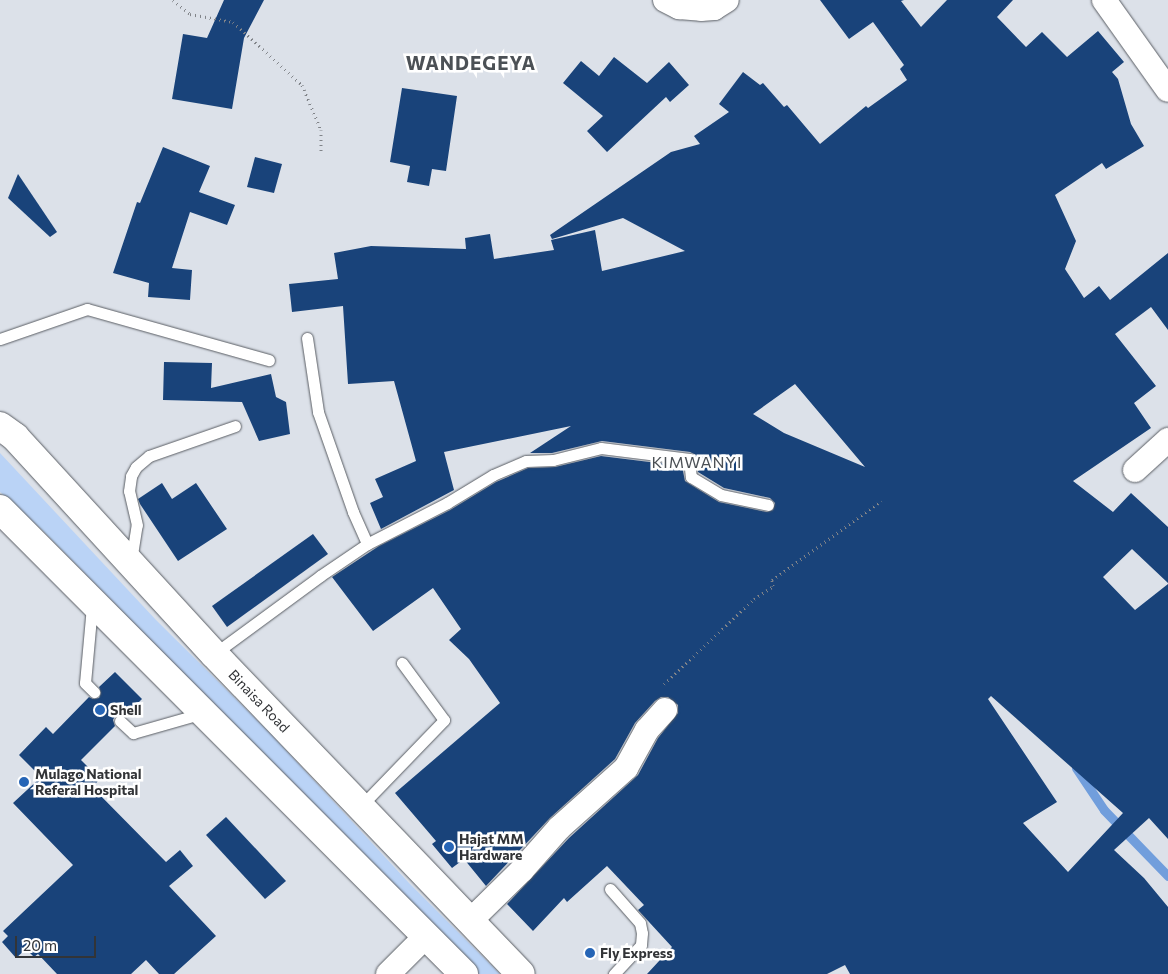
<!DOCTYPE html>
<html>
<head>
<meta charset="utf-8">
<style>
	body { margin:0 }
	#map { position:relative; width:1168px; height:974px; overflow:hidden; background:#dce1e9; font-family:Commissioner,sans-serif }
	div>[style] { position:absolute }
	.green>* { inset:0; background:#bad3f6 }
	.stream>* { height:9px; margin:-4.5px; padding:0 4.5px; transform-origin:4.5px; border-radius:4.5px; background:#719edc }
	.building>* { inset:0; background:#19437a }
	.path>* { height:3px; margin-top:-1.5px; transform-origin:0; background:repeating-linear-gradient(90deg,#818489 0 1px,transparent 0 5px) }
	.roads { filter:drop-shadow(0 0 1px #595d63) drop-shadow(0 0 1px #595d63) }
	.service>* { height:11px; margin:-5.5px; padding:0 5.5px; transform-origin:5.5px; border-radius:5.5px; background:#fff }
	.minor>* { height:24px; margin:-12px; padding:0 12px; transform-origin:12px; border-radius:12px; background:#fff }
	.primary>* { height:28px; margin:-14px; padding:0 14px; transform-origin:14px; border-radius:14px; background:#fff }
	.dots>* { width:14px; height:14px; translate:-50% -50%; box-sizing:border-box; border:2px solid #fff; border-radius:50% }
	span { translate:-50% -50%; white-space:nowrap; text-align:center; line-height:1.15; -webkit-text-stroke:5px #fff; paint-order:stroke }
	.street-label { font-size:14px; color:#323437 }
	.poi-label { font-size:14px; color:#323437; font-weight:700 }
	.left { translate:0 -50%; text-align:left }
	.quarter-label { font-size:16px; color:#4b5055; letter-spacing:1px }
	.district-label { font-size:19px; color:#4b5055; font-weight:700; letter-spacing:1px }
	.scale { position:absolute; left:15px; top:936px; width:81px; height:22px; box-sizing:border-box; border:2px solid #323437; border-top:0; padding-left:6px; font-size:15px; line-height:18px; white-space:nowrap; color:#323437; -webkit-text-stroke:4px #fff; paint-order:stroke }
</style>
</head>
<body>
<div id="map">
	<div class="green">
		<i style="clip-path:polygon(0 453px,156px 620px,270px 733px,409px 883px,500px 974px,479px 974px,42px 530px,0 492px)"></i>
	</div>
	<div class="stream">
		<i style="left:1076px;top:768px;width:50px;rotate:56.3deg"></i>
		<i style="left:1104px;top:810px;width:92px;rotate:45.9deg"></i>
	</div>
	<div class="building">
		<i style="clip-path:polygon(224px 0,264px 0,244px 38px,232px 109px,172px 99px,183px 34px,207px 38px)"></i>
		<i style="clip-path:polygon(evenodd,820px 0,904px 0,901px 1px,921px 27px,947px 0,1013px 0,997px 17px,1026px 47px,1042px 32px,1067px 57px,1098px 31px,1124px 62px,1112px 72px,1118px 79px,1131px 124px,1144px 146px,1106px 169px,1102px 163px,1055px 195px,1076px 241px,1065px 269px,1084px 298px,1099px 286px,1110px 300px,1168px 253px,1168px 330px,1151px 307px,1115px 334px,1156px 386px,1134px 403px,1151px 428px,1073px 481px,1113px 512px,1131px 493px,1168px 527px,1168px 583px,1132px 549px,1103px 577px,1135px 610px,1168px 584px,1168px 839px,1149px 818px,1114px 850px,1144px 878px,1168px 907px,1168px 974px,850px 974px,845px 965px,827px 974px,647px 974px,672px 947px,638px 910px,644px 905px,607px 866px,567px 902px,564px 898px,533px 931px,507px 904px,569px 838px,638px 775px,658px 738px,678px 713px,678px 705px,668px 697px,661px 697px,655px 701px,635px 723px,615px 759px,550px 818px,486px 886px,464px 859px,452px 868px,432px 844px,436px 841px,395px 793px,500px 703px,469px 659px,449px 640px,461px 629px,433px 588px,373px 631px,332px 577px,379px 546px,450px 510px,496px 482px,528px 468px,555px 467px,601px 456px,682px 466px,685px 481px,719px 502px,767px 512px,773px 510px,775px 503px,770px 498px,724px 488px,698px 472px,696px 455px,690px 452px,602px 441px,552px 453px,530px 453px,571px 426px,444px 452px,454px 490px,381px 529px,370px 503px,383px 497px,375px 479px,416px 461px,394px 381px,348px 384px,343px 306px,292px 312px,289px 284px,338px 279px,334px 253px,371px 246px,466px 249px,465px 238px,490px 234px,494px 259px,554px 250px,551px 240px,595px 230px,602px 271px,685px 251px,623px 218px,552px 239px,550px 235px,671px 152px,700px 144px,694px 136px,729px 112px,719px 104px,743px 72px,760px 85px,763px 83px,784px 107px,787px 105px,820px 144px,866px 106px,868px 108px,907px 80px,900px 69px,904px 65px,873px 22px,849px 39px,820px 0,795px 384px,865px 467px,784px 433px,753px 414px,795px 384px,820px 0,991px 696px,1123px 813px,1068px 872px,1023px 823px,1057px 802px,988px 699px,991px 696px)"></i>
		<i style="clip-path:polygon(614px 57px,647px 83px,669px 62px,689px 85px,670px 102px,666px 97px,607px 152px,587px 131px,603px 116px,563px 83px,581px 61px,599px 76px)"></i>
		<i style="clip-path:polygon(402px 88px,457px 96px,446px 171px,432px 169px,429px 186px,407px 182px,410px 166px,390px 162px)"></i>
		<i style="clip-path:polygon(163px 147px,210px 166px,199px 192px,235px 205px,227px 225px,190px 212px,172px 268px,192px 270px,190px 300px,148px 297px,149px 283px,113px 273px,137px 202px,140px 203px)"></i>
		<i style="clip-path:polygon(255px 157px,282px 164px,274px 193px,247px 187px)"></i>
		<i style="clip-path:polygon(18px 174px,57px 232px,50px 237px,8px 198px)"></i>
		<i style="clip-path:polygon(164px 362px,212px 363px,211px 388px,271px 374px,276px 397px,286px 402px,290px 434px,259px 441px,242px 402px,163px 400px)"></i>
		<i style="clip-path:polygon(162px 483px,172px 499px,196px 483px,227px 529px,178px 561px,140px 504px,138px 499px)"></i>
		<i style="clip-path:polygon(313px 534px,328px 554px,227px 627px,212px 606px)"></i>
		<i style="clip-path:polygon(115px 672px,142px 699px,125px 716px,121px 714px,115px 716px,113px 720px,115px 726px,81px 760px,100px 779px,92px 787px,166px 862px,180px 850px,193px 866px,169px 886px,216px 936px,174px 974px,159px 974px,146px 960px,131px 974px,57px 974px,38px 954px,34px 957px,26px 949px,16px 958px,2px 942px,8px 936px,3px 931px,73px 865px,13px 803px,41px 777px,19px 755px,46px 727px,53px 734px,89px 697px,93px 699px,99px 698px,101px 693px,99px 687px)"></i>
		<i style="clip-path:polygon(226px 817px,286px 881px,265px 899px,206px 835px)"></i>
	</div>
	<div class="path">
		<i style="left:173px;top:0;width:22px;rotate:39deg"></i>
		<i style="left:190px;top:14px;width:44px;rotate:10.5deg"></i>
		<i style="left:233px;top:22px;width:93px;rotate:42.4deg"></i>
		<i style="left:302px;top:85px;width:49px;rotate:67.1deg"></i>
		<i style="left:321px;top:130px;width:23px;rotate:90deg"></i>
		<i style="left:664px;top:684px;width:124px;rotate:-43.4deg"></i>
		<i style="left:754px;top:599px;width:23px;rotate:-34deg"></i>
		<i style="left:773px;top:586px;width:6px;rotate:-99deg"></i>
		<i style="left:772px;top:580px;width:135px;rotate:-35.9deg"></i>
	</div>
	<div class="roads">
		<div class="service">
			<i style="left:307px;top:338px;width:75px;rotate:81.5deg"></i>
			<i style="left:318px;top:412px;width:106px;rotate:70.7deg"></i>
			<i style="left:353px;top:512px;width:35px;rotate:66deg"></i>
			<i style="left:0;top:339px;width:92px;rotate:-19deg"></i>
			<i style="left:87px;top:309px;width:189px;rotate:15.7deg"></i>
			<i style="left:131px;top:561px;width:36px;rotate:-81deg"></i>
			<i style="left:137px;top:525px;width:35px;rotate:-103deg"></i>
			<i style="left:129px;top:491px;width:15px;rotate:-82deg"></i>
			<i style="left:131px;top:476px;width:10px;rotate:-61deg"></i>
			<i style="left:136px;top:467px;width:17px;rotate:-40deg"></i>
			<i style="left:149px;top:456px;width:91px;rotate:-19.2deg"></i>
			<i style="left:92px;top:606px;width:77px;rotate:95.2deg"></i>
			<i style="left:85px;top:683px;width:13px;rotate:45deg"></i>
			<i style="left:214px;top:654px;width:132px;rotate:-36.3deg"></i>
			<i style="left:320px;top:576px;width:57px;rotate:-34.2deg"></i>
			<i style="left:367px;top:544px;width:90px;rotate:-27.1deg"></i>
			<i style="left:447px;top:503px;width:54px;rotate:-31.3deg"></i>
			<i style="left:493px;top:475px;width:36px;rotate:-23deg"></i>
			<i style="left:526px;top:461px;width:27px;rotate:-2deg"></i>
			<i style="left:553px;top:460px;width:49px;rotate:-14deg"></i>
			<i style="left:601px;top:448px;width:89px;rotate:7.1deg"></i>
			<i style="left:689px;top:459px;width:18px;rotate:84deg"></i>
			<i style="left:691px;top:477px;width:35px;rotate:31deg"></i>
			<i style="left:721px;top:495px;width:48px;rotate:12deg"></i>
			<i style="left:120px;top:721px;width:18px;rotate:43deg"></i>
			<i style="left:133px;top:733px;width:73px;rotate:-15.9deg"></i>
			<i style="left:360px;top:807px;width:121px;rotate:-46deg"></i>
			<i style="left:444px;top:720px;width:71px;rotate:-126.4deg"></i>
			<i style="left:610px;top:889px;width:45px;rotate:48.6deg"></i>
			<i style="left:640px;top:923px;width:10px;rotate:79deg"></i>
			<i style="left:642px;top:933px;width:12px;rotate:95deg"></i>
			<i style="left:641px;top:945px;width:40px;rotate:133deg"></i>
		</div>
		<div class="minor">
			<i style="left:665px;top:0;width:16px;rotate:27deg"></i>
			<i style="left:679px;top:7px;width:22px;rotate:5deg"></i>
			<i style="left:701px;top:9px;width:13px;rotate:-4deg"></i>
			<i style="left:714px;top:8px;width:15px;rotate:-32deg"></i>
			<i style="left:1104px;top:0;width:110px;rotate:54.6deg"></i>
			<i style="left:1135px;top:470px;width:45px;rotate:-42.3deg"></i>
			<i style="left:470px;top:921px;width:73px;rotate:-44.4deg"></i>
			<i style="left:522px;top:870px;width:56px;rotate:-48.6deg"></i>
			<i style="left:559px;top:828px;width:90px;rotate:-41.8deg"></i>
			<i style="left:626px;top:768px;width:43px;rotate:-61.1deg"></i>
			<i style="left:647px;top:730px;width:27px;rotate:-48deg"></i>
			<i style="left:388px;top:974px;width:55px;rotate:-45deg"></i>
		</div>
		<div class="primary">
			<i style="left:0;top:426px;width:19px;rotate:36deg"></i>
			<i style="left:15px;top:437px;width:294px;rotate:47.5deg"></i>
			<i style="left:214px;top:654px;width:443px;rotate:46.2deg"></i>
			<i style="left:0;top:509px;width:657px;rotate:45.06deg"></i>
		</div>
	</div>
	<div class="dots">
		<i style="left:100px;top:710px;background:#2665b6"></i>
		<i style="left:24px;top:782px;background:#2665b6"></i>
		<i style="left:449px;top:847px;background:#2665b6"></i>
		<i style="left:590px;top:953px;background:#2665b6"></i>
	</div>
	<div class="street-label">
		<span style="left:259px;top:701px;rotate:46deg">Binaisa Road</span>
	</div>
	<div class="poi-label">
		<span class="left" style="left:110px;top:710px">Shell</span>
		<span class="left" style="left:35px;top:782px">Mulago National<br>Referal Hospital</span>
		<span class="left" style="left:459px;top:847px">Hajat MM<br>Hardware</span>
		<span class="left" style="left:600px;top:953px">Fly Express</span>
	</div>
	<div class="quarter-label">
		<span style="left:697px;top:462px">KIMWANYI</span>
	</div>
	<div class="district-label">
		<span style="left:471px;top:63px">WANDEGEYA</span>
	</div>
	<div class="scale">20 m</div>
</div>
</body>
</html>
